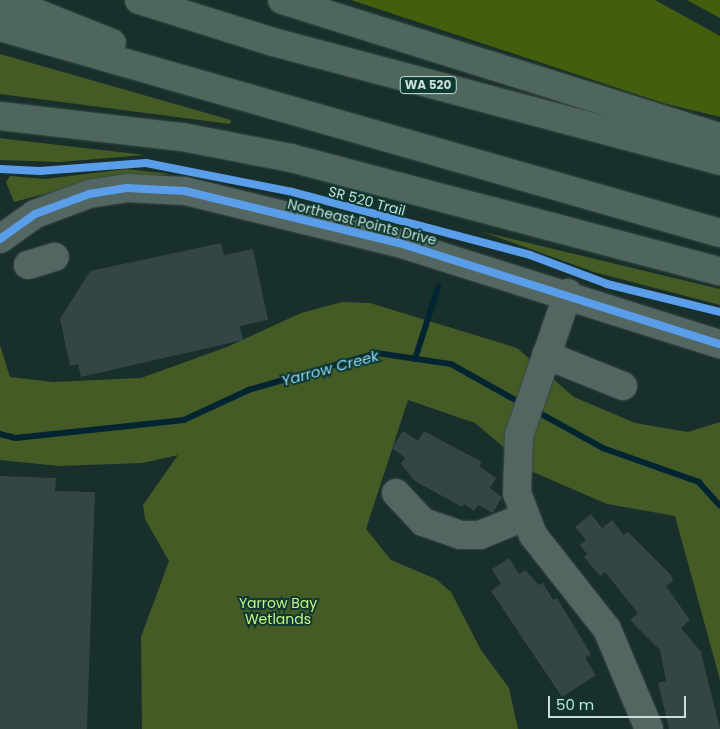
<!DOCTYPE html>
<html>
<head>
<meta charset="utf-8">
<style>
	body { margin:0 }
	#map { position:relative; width:720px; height:729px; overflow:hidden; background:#182f2b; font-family:Poppins,sans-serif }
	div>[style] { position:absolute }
	.green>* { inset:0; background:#455b26 }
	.forest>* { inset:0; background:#435f0d }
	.stream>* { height:5.5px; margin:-2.75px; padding:0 2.75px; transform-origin:2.75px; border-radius:2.75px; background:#032431 }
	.building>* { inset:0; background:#334645 }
	.roads { filter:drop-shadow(0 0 1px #394a47) drop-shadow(0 0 1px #394a47) }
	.minor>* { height:28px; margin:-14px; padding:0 14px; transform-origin:14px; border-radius:14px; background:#546662 }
	.highway>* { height:28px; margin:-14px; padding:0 14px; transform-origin:14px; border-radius:14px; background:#4f665d }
	.cycleway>* { height:8px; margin:-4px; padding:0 4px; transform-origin:4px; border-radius:4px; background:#5a9eea }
	span { translate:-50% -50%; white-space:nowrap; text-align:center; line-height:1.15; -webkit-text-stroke:4px #0e3931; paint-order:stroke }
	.shield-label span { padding:1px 4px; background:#0e3931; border:1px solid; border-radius:4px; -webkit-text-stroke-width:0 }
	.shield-label { font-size:12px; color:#cadfda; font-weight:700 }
	.street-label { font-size:14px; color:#cadfda }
	.park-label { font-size:14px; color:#c8f383 }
	.water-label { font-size:15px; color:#8dd5fa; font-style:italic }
	.scale { position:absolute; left:548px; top:696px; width:138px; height:22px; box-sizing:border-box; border:2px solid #cadfda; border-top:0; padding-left:6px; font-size:15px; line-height:18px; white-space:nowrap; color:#cadfda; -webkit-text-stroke:4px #0e3931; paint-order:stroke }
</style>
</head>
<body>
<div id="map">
	<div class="green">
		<i style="clip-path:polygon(0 54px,231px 120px,230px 124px,0 94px)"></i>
		<i style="clip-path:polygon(0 138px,7px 139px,145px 155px,59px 162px,0 160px)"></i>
		<i style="clip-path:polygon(127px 169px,171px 174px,98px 180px,14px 202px,6px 182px,10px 176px,45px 179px)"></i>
		<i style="clip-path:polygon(483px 232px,720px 289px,720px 305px,594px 272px)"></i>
		<i style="clip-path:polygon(342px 302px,370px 303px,517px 348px,574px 397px,635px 423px,688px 432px,720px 422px,720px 680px,675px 516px,607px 504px,533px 472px,475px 423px,408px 400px,366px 529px,391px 560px,436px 579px,451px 592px,481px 650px,509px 688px,518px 729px,142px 729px,141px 637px,169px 561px,145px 519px,143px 505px,178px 455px,142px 463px,59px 466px,0 460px,0 345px,10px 377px,53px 382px,141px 378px,227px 347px,301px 313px)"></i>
	</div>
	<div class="forest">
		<i style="clip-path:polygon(351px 0,655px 0,720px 36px,720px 117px,663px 103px)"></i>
		<i style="clip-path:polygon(687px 0,720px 0,720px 18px)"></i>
	</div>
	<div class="stream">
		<i style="left:415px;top:359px;width:75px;rotate:-72.1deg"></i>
		<i style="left:536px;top:411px;width:77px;rotate:28.9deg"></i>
		<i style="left:603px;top:448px;width:102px;rotate:19.5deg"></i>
		<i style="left:699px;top:482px;width:31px;rotate:48deg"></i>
		<i style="left:0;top:434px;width:16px;rotate:14deg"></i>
		<i style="left:16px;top:438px;width:169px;rotate:-6.1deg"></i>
		<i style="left:184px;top:420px;width:72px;rotate:-24.8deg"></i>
		<i style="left:249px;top:390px;width:133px;rotate:-16.1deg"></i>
		<i style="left:377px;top:353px;width:75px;rotate:8.5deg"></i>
		<i style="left:451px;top:364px;width:80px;rotate:29.1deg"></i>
	</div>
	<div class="building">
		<i style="clip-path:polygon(221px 243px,224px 255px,253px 249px,268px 320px,240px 326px,243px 340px,81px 377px,78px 364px,70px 366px,60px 319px,90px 271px)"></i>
		<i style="clip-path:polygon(403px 431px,418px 441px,424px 431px,482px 462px,479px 466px,496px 478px,490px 488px,502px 497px,493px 513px,478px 505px,474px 511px,464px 504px,462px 507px,415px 481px,401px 464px,405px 458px,392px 448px)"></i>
		<i style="clip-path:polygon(0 476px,56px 478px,55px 491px,95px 492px,87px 729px,0 729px)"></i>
		<i style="clip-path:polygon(591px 514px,602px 528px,612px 520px,624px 535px,628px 532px,671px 575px,673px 581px,666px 586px,690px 620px,681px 628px,701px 652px,720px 729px,669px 729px,658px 683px,666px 681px,660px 650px,630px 620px,638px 613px,605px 572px,600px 576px,584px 557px,587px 554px,580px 545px,586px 540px,575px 527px)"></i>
		<i style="clip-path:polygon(509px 558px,519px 574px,525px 570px,539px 585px,543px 583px,553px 600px,557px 598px,591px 654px,585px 658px,596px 675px,562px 697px,491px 591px,501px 584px,492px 569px)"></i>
	</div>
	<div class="roads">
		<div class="minor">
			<i style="left:0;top:239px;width:43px;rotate:-35.5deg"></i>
			<i style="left:35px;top:214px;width:58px;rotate:-20.3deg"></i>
			<i style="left:89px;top:194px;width:38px;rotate:-9deg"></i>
			<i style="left:127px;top:188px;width:58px;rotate:3deg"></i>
			<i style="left:185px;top:191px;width:220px;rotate:13.7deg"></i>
			<i style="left:399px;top:243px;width:337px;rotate:17.5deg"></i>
			<i style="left:28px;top:265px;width:28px;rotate:-17deg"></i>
			<i style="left:568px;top:293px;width:150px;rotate:109deg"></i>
			<i style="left:519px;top:435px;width:58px;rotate:92deg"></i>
			<i style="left:517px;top:493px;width:45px;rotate:69.1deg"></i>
			<i style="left:533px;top:535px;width:120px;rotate:51.8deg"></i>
			<i style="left:607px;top:629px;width:108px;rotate:67.2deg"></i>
			<i style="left:546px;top:355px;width:83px;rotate:21.9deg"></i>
			<i style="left:396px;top:493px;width:40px;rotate:47deg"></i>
			<i style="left:423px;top:522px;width:39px;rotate:19deg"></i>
			<i style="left:460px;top:535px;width:20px"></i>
			<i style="left:480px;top:535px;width:48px;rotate:-22.2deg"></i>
		</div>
		<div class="highway">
			<i style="left:4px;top:0;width:116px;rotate:21.7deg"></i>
			<i style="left:139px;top:0;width:140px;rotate:17.4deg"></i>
			<i style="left:273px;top:42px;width:463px;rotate:14.9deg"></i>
			<i style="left:282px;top:0;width:459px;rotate:17.4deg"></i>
			<i style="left:0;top:27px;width:749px;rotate:15.97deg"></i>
			<i style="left:0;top:116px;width:183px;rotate:6.6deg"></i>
			<i style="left:182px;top:137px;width:111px;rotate:10.9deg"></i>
			<i style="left:291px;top:158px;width:444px;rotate:14.8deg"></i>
		</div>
	</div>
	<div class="cycleway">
		<i style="left:0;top:169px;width:40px;rotate:2.9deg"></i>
		<i style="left:40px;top:171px;width:106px;rotate:-4.3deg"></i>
		<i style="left:146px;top:163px;width:149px;rotate:11.2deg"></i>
		<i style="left:292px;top:192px;width:246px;rotate:14.8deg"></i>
		<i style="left:530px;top:255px;width:82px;rotate:20.6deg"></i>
		<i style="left:607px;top:284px;width:116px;rotate:13.9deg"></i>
		<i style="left:0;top:239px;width:43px;rotate:-35.5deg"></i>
		<i style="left:35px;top:214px;width:58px;rotate:-20.3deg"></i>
		<i style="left:89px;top:194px;width:38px;rotate:-9deg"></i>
		<i style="left:127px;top:188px;width:58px;rotate:3deg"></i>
		<i style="left:185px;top:191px;width:220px;rotate:13.7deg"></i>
		<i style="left:399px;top:243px;width:337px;rotate:17.5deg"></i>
	</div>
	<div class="shield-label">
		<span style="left:428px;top:85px">WA 520</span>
	</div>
	<div class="street-label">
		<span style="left:367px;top:201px;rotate:15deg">SR 520 Trail</span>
		<span style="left:362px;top:222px;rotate:14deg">Northeast Points Drive</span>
	</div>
	<div class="park-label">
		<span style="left:278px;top:611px">Yarrow Bay<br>Wetlands</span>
	</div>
	<div class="water-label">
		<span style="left:330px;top:368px;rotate:-15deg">Yarrow Creek</span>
	</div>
	<div class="scale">50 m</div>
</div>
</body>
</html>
